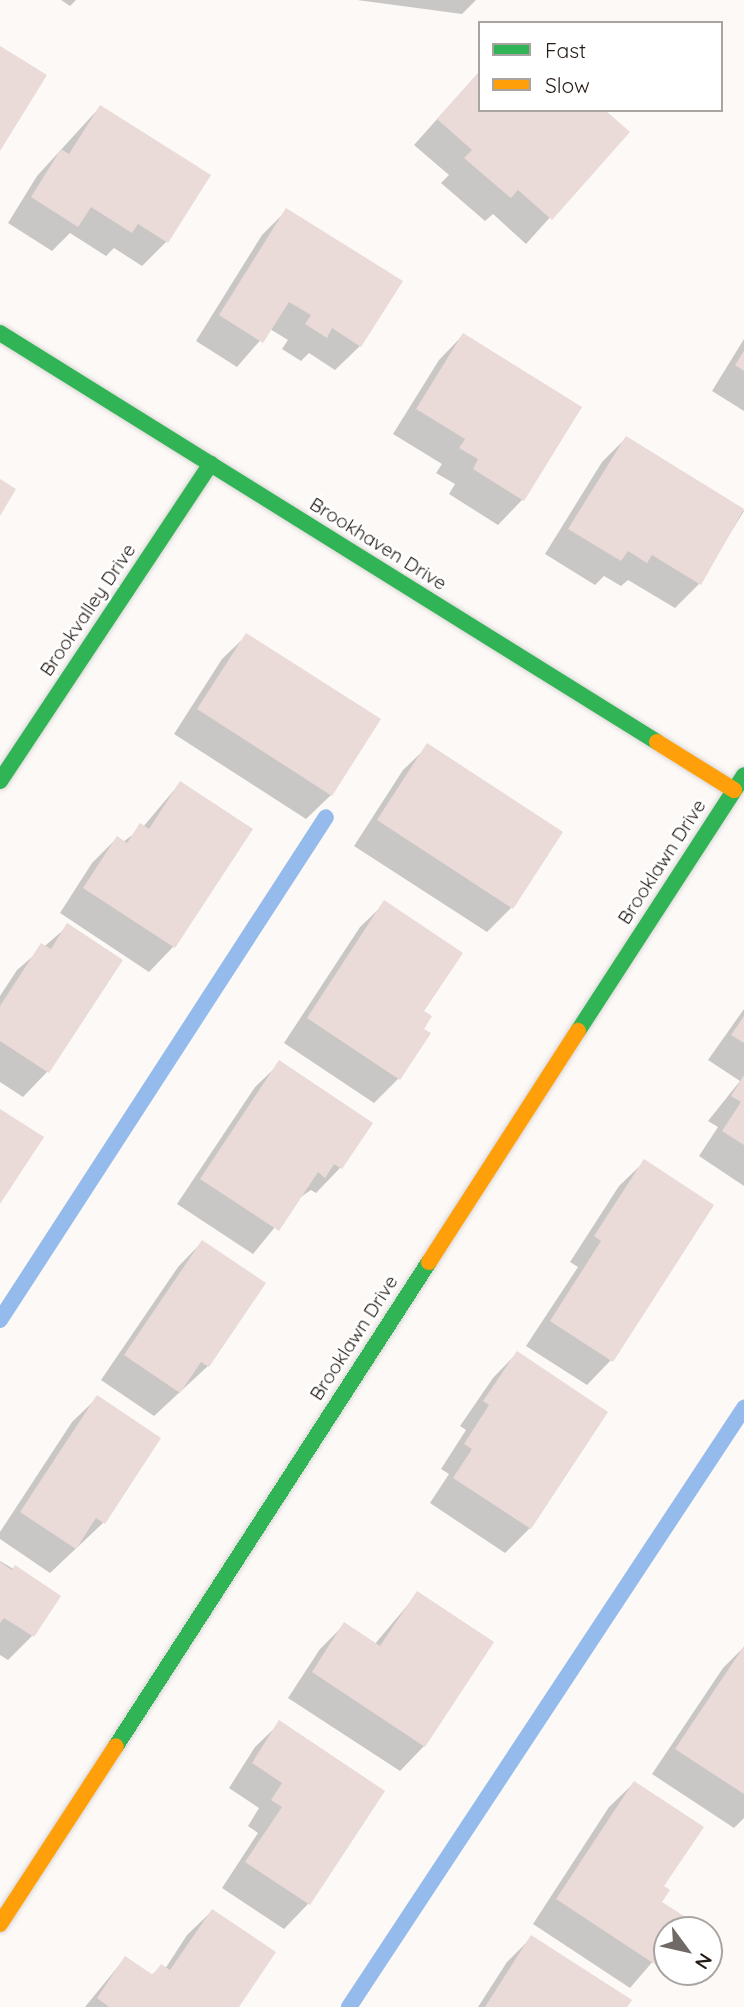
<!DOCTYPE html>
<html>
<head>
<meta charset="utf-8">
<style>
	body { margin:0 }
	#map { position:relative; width:744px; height:2007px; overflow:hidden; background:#fcf9f7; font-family:Quicksand,sans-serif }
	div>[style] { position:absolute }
	.shadow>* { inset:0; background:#0003 }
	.stream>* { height:16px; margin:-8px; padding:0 8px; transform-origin:8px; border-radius:8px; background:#94bbeb }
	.building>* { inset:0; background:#eadad8 }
	.roads { filter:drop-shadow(0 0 2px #d9d6d4) drop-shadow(0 0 2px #d9d6d4) }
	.fast>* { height:16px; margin:-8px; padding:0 8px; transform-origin:8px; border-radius:8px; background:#30b455 }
	.slow>* { height:16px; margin:-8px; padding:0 8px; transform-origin:8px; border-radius:8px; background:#ff9f0a }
	span { translate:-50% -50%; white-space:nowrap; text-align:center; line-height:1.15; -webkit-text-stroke:5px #fff; paint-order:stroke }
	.street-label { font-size:19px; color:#251c16 }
	.legend { position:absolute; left:478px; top:21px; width:245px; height:91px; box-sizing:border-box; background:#fff; border:2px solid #a8a4a2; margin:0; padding:9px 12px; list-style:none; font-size:21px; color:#251c16 }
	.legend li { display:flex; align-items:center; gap:14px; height:35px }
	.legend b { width:35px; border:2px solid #a8a4a2 }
	.north { position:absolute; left:653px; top:1916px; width:70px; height:70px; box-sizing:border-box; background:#fff; border:2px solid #a8a4a2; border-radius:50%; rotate:123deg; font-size:19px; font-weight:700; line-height:28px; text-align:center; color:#251c16 }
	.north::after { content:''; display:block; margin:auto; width:24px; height:32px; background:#706965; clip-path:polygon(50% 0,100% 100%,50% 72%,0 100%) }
</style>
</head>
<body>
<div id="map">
	<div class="shadow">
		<i style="clip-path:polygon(61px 0,76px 0,70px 6px)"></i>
		<i style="clip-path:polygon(357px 0,476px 0,462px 14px)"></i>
		<i style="clip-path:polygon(480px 71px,480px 110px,627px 132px,526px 244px,493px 214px,485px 221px,441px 183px,449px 175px,414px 145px)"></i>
		<i style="clip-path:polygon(100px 107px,167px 241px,142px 266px,114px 248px,106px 256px,70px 233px,52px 251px,8px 223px,37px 176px)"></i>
		<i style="clip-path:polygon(287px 210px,360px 346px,335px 370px,309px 353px,301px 361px,282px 349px,288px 340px,270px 329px,237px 367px,196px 341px,262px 235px)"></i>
		<i style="clip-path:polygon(463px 335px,580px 408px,522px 500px,498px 525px,449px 494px,455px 484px,436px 473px,442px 464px,393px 434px,439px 360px)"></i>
		<i style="clip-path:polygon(744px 339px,744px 411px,712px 391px)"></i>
		<i style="clip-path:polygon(626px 438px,744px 511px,699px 584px,675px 608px,628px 580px,621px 586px,604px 576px,595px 585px,545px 554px,602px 462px)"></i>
		<i style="clip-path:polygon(247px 635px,331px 795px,306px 819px,174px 734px,222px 659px)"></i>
		<i style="clip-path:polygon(428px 746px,512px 907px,487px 932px,354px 846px,403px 770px)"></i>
		<i style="clip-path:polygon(180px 783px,250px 830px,173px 947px,149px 972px,60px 913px,92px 863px,117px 838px,123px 842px,143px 827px)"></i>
		<i style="clip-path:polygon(385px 903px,421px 1011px,398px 1079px,374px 1103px,284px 1043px,360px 927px)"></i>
		<i style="clip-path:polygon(68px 926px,121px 960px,47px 1072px,23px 1097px,0 1082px,0 996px,17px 970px)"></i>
		<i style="clip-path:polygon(744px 1009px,744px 1186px,699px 1156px,718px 1127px,708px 1121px,740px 1081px,708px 1060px)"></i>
		<i style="clip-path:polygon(280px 1063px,371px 1123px,340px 1168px,316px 1193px,311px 1190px,298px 1199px,253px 1254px,177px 1204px,255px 1087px)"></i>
		<i style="clip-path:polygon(644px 1162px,611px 1360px,587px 1385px,526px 1346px,578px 1267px,570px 1262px,619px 1186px)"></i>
		<i style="clip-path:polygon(202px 1242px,208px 1366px,154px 1416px,101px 1380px,178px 1267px)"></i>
		<i style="clip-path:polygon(517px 1353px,530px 1528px,505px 1553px,430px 1503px,449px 1474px,441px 1469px,466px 1430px,460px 1426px,493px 1378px)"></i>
		<i style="clip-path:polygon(97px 1398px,159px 1439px,103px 1523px,50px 1573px,0 1539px,0 1532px,72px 1422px)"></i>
		<i style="clip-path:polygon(0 1561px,59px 1596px,32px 1636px,8px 1660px,0 1655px)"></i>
		<i style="clip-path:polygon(417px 1594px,424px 1746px,400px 1771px,288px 1698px,320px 1649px,344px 1625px,374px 1645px)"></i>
		<i style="clip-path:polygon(744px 1647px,744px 1818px,734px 1828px,652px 1774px,723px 1668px)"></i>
		<i style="clip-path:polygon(280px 1723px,383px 1791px,308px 1904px,284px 1929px,222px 1888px,258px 1833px,248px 1826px,259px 1808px,229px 1788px,255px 1747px)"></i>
		<i style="clip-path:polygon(634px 1783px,662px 1887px,660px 1902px,676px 1930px,667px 1930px,667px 1945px,630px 1988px,533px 1924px,609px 1807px)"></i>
		<i style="clip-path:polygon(212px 1911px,237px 2007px,85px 2007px,125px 1958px,151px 1976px,161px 1966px,165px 1969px,187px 1935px)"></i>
		<i style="clip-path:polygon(532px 1937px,625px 2007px,478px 2007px,507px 1962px)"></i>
	</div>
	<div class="stream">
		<i style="left:0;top:1320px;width:599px;rotate:-57.05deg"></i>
		<i style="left:349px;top:2007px;width:718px;rotate:-56.6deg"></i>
	</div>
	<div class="building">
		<i style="clip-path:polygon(0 46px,47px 75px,0 151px)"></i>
		<i style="clip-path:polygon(480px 71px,480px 110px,605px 110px,630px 132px,552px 220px,518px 190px,511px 198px,464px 158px,472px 150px,437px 119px)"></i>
		<i style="clip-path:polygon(100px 105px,211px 175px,168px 243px,138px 224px,132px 233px,91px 207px,78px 227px,31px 197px,61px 149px,69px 154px)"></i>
		<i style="clip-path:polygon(286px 208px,403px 281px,361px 347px,332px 328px,327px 338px,305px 324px,311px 315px,289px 302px,263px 343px,219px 315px)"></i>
		<i style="clip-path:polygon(463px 333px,582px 407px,524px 501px,473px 469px,478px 459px,459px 448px,465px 439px,416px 409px)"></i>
		<i style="clip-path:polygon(744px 351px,744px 371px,735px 365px)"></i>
		<i style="clip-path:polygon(626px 436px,744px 509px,701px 585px,652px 555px,647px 563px,628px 551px,621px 561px,568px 529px)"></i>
		<i style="clip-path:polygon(0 479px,16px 489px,0 516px)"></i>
		<i style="clip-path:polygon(246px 633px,381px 719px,332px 796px,197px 709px)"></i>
		<i style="clip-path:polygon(427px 743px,563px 832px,513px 909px,377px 820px)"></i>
		<i style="clip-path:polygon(180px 781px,253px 829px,175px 948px,83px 888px,117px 836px,127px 843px,140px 823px,149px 829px)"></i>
		<i style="clip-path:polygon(384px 900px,463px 953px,424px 1011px,432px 1016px,424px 1029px,431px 1033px,400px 1080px,307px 1018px)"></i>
		<i style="clip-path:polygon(67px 923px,123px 960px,49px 1073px,0 1041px,0 1006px,41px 943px,51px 949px)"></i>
		<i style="clip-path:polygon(744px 1016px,744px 1043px,731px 1035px)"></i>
		<i style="clip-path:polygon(279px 1060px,373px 1123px,342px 1169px,334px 1164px,325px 1178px,318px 1172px,279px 1231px,200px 1179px)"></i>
		<i style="clip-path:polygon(744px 1075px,744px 1145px,722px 1131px,741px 1102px,731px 1096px)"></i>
		<i style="clip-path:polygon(0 1109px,44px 1137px,0 1204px)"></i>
		<i style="clip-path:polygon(644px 1159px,714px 1205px,613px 1362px,550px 1321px,601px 1241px,594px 1236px)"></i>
		<i style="clip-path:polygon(202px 1240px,266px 1283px,209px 1367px,201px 1362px,180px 1393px,124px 1355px)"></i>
		<i style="clip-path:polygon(517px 1351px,608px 1412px,531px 1529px,453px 1478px,472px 1449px,464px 1444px,489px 1405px,483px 1401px)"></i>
		<i style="clip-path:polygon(97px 1395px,161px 1438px,105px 1524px,96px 1518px,76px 1549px,20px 1512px)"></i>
		<i style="clip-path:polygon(0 1562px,12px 1570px,15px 1565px,61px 1596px,34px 1637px,4px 1618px,0 1623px)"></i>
		<i style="clip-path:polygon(417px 1591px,494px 1642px,425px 1747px,312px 1672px,344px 1622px,380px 1646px)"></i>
		<i style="clip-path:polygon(744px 1646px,744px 1794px,675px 1749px)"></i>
		<i style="clip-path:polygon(279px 1720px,385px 1791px,310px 1905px,245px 1862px,282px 1807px,271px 1800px,282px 1783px,252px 1763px)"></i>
		<i style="clip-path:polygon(634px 1781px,704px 1827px,664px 1886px,670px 1890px,662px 1902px,687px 1918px,679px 1930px,667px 1930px,667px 1948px,656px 1965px,556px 1899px)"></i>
		<i style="clip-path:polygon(212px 1909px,276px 1952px,239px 2007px,109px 2007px,97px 1998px,125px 1956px,153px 1975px,161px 1964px,170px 1970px)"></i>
		<i style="clip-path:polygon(531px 1935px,632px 2000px,627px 2007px,485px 2007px)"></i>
	</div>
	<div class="roads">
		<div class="fast">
			<i style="left:0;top:333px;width:774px;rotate:31.9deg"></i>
			<i style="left:0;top:781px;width:381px;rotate:-56.4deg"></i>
			<i style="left:578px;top:1031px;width:305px;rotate:-57deg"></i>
			<i style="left:116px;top:1746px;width:576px;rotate:-57.11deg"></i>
		</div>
		<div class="slow">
			<i style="left:657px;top:742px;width:91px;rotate:31.9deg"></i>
			<i style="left:429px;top:1262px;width:275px;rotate:-57.2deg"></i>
			<i style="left:0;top:1924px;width:212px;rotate:-56.9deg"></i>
		</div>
	</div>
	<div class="street-label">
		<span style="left:378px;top:544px;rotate:32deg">Brookhaven Drive</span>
		<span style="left:88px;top:610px;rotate:-56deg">Brookvalley Drive</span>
		<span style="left:662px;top:862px;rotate:-57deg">Brooklawn Drive</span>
		<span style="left:354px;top:1338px;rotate:-57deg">Brooklawn Drive</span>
	</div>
	<ul class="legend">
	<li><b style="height:9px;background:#30b455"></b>Fast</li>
	<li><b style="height:9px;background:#ff9f0a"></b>Slow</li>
	</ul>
	<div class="north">N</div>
</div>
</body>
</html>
